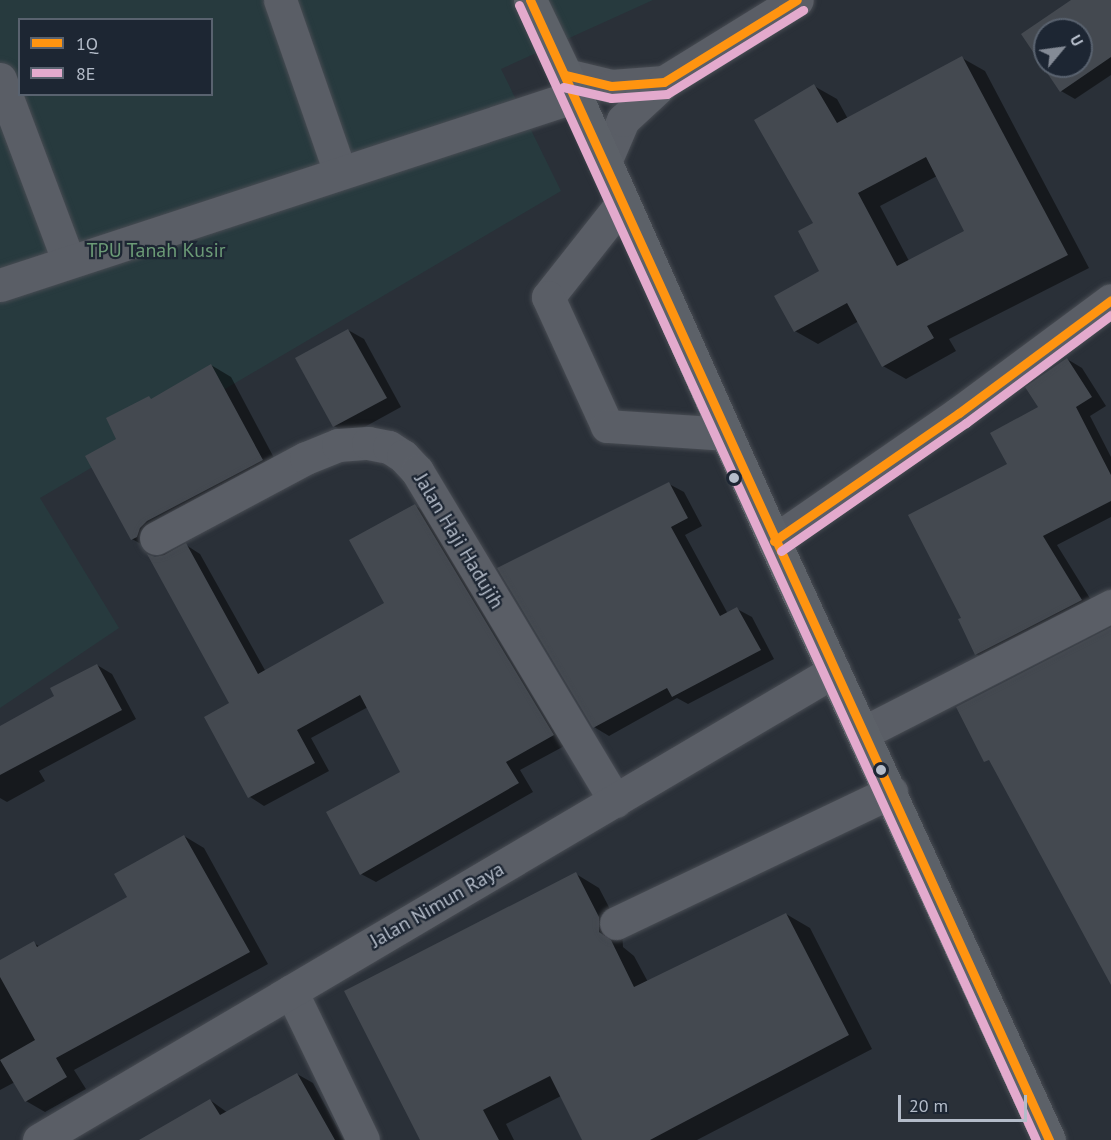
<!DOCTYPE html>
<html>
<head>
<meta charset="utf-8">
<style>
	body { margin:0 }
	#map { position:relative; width:1111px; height:1140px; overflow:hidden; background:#2a3038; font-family:"PT Sans",sans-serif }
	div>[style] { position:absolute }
	.green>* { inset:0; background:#273a3e }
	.shadow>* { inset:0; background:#0007 }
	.building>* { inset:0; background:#444950 }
	.roads { filter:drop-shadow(0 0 2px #484c53) drop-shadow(0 0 2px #484c53) }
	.minor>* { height:33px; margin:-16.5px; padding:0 16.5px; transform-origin:16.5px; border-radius:16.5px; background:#5a5e66 }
	.major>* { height:33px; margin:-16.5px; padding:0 16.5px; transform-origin:16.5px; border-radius:16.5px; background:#5c6168 }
	.bus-1>* { height:9px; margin:-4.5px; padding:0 4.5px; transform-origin:4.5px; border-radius:4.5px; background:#ff9410 }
	.bus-2>* { height:9px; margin:-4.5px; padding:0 4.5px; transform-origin:4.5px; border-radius:4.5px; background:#e3aacd }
	.dots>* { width:16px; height:16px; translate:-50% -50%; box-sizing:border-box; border:3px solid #1d2633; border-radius:50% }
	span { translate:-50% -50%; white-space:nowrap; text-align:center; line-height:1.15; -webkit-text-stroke:4.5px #1d2633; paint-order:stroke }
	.park-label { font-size:20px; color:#6b9a76 }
	.street-label { font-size:20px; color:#b4bcc9 }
	.legend { position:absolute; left:18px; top:18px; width:195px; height:78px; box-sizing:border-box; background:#1d2633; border:2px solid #59626f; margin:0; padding:8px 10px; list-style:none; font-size:18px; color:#b4bcc9 }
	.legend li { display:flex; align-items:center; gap:12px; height:30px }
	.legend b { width:30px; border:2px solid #59626f }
	.north { position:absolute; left:1033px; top:18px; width:60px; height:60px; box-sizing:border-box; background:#1d2633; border:2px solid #59626f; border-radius:50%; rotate:61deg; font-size:16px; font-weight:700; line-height:24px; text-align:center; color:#b4bcc9 }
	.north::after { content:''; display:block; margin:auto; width:21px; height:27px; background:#848b96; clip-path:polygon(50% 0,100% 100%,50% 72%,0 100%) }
	.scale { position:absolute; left:898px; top:1095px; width:129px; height:27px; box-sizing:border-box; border:3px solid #b4bcc9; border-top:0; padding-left:8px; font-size:18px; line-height:21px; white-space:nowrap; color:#b4bcc9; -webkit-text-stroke:4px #1d2633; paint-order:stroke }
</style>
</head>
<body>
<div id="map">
	<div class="green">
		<i style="clip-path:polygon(evenodd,0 0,653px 0,501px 69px,561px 191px,40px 498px,119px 628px,0 708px,0 0,20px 20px,212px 20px,212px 94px,20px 94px,20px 20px)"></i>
	</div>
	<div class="shadow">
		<i style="clip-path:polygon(evenodd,1074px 0,1111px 0,1111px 75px,1075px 99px,1061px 91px,1023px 34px,1074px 0,1045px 30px,1081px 30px,1081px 66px,1045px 66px,1045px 30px)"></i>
		<i style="clip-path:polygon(evenodd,962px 58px,985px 71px,1089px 268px,949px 339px,956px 351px,906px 379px,883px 366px,859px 321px,818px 344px,795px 331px,821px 271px,815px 224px,814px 86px,837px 99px,848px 119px,962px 58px,937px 176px,966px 231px,909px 261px,880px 206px,937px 176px)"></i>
		<i style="clip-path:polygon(348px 330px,364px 339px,401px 407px,350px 435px,334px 426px)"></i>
		<i style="clip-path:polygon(1067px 359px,1082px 368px,1106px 406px,1090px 416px,1111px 457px,1111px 517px,1057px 545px,1096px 608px,991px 662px,976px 654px,1009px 465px)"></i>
		<i style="clip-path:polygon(211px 365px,231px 377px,281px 471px,152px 550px,132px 539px,118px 439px,152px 400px)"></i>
		<i style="clip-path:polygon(669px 484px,684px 492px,702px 526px,685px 535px,728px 614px,737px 609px,752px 617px,774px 659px,688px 704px,677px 698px,609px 736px,594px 727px)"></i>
		<i style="clip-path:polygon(415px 506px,430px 514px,568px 744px,520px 770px,533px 792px,376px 882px,361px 874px,402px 772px,368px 707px,311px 738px,329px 771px,264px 806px,250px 797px,206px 717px,231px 704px,155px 558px,186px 545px,200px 554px,266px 672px,386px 603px)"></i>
		<i style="clip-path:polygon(97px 665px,112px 674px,136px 719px,39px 771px,45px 781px,7px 802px,0 798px,0 727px,56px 696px)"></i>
		<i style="clip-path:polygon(184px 836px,204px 848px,268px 964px,74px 1070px,86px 1089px,45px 1112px,26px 1101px,15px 1082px,0 1090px,0 961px,34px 943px,40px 947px,129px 897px)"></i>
		<i style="clip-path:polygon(576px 874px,599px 888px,622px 932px,623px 947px,634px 956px,648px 982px,786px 914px,810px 928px,872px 1049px,697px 1140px,584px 1140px,561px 1096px,506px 1124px,514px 1140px,422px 1140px)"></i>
		<i style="clip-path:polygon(297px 1074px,313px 1083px,344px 1140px,142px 1140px,210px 1100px,228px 1113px)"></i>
	</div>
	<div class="building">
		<i style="clip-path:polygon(evenodd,1071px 0,1111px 0,1111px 57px,1060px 92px,1021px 34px,1071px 0,1045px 30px,1081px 30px,1081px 66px,1045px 66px,1045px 30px)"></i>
		<i style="clip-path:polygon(evenodd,962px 56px,1068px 255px,927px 326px,934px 338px,882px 367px,847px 303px,794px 332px,774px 296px,819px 271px,798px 231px,813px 223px,754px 120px,814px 84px,837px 123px,962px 56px,926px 157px,964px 231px,897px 266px,858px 193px,926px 157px)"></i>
		<i style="clip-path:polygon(348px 329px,387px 398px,333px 427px,295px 358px)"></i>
		<i style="clip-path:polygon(1067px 358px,1092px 397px,1076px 407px,1111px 475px,1111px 501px,1043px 536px,1082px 600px,975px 655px,958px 619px,961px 618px,908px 515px,1007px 464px,990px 433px,1038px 407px,1025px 387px)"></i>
		<i style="clip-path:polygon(211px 364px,263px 460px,147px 521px,140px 528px,137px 537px,131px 540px,85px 456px,116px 439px,106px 418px,149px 396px,151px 399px)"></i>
		<i style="clip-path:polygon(669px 482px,688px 518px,671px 527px,720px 616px,737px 607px,761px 650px,672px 697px,667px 688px,593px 728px,497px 568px)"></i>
		<i style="clip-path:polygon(415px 504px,554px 735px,506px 762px,519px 783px,360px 875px,326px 812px,400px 772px,360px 695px,297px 730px,315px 763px,248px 798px,204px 717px,229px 703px,147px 554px,155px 557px,164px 555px,186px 543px,258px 674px,384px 603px,349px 540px)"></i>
		<i style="clip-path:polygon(1111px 627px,1111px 985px,989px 760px,984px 762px,956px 707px)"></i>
		<i style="clip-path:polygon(97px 664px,122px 710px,0 775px,0 726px,54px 696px,50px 688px)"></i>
		<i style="clip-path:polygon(184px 835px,250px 952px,56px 1058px,67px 1077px,25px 1102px,0 1060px,35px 1040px,0 977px,0 960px,34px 941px,37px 947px,127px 897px,114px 874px)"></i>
		<i style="clip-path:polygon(576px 872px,599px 917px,599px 932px,611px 940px,634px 987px,786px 913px,849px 1035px,650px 1140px,582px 1140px,550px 1076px,483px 1110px,499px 1140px,420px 1140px,344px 991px)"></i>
		<i style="clip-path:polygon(297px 1073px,335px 1140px,139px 1140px,210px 1099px,220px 1115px)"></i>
	</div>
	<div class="roads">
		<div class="minor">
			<i style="left:280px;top:0;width:182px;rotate:70.8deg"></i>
			<i style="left:566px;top:75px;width:46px;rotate:13.7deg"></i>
			<i style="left:611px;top:86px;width:53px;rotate:-4.3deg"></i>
			<i style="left:0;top:79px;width:193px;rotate:69.4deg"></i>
			<i style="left:605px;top:162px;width:46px;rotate:-66.8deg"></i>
			<i style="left:623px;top:120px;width:56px;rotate:-42.8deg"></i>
			<i style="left:664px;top:82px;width:156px;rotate:-31.7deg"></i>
			<i style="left:623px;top:202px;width:121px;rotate:128.3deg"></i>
			<i style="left:548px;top:297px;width:142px;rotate:65.4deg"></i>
			<i style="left:607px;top:426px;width:119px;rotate:3.8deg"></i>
			<i style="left:0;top:285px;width:606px;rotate:-18.17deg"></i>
			<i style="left:156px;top:538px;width:170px;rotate:-28.1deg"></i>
			<i style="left:306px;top:458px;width:35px;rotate:-22deg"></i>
			<i style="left:338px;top:445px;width:30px;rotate:-4deg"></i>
			<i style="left:368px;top:443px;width:21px;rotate:11deg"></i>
			<i style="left:389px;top:447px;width:17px;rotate:33deg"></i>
			<i style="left:403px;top:456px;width:21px;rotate:47deg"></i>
			<i style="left:417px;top:471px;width:385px;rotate:59deg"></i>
			<i style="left:774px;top:541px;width:225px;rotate:-34.7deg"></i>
			<i style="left:959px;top:413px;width:189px;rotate:-36.6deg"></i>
			<i style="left:863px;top:733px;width:279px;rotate:-27.1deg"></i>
			<i style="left:616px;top:923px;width:305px;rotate:-25.5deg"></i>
			<i style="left:291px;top:991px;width:165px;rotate:64.2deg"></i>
			<i style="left:39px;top:1140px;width:923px;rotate:-30.54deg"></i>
		</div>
		<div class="major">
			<i style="left:530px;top:0;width:106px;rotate:64.4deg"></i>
			<i style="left:576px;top:96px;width:487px;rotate:66deg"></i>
			<i style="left:774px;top:541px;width:659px;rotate:65.34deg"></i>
		</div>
	</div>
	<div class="bus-1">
		<i style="left:530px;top:0;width:1253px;rotate:65.52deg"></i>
		<i style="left:566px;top:75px;width:46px;rotate:13.7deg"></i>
		<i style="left:611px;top:86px;width:53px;rotate:-4.3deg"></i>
		<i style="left:664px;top:82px;width:156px;rotate:-31.7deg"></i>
		<i style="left:774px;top:541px;width:225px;rotate:-34.7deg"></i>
		<i style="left:959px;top:413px;width:189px;rotate:-36.6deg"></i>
	</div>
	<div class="bus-2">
		<i style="left:519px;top:5px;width:1247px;rotate:65.51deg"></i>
		<i style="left:563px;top:87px;width:49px;rotate:12.9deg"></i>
		<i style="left:611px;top:98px;width:56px;rotate:-4.1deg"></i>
		<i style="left:667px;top:94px;width:160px;rotate:-31.7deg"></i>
		<i style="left:781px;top:551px;width:225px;rotate:-34.7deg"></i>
		<i style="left:966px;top:423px;width:181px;rotate:-36.7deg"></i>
	</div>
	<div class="dots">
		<i style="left:734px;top:478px;background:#b4bcc9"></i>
		<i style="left:881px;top:770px;background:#b4bcc9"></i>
	</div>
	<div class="park-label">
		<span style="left:156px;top:250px">TPU Tanah Kusir</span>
	</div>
	<div class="street-label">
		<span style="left:459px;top:541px;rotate:59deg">Jalan Haji Hadujih</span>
		<span style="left:437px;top:905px;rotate:-30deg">Jalan Nimun Raya</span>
	</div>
	<ul class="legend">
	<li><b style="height:8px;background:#ff9410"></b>1Q</li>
	<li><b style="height:8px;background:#e3aacd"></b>8E</li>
	</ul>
	<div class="north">U</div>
	<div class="scale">20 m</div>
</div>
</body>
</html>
